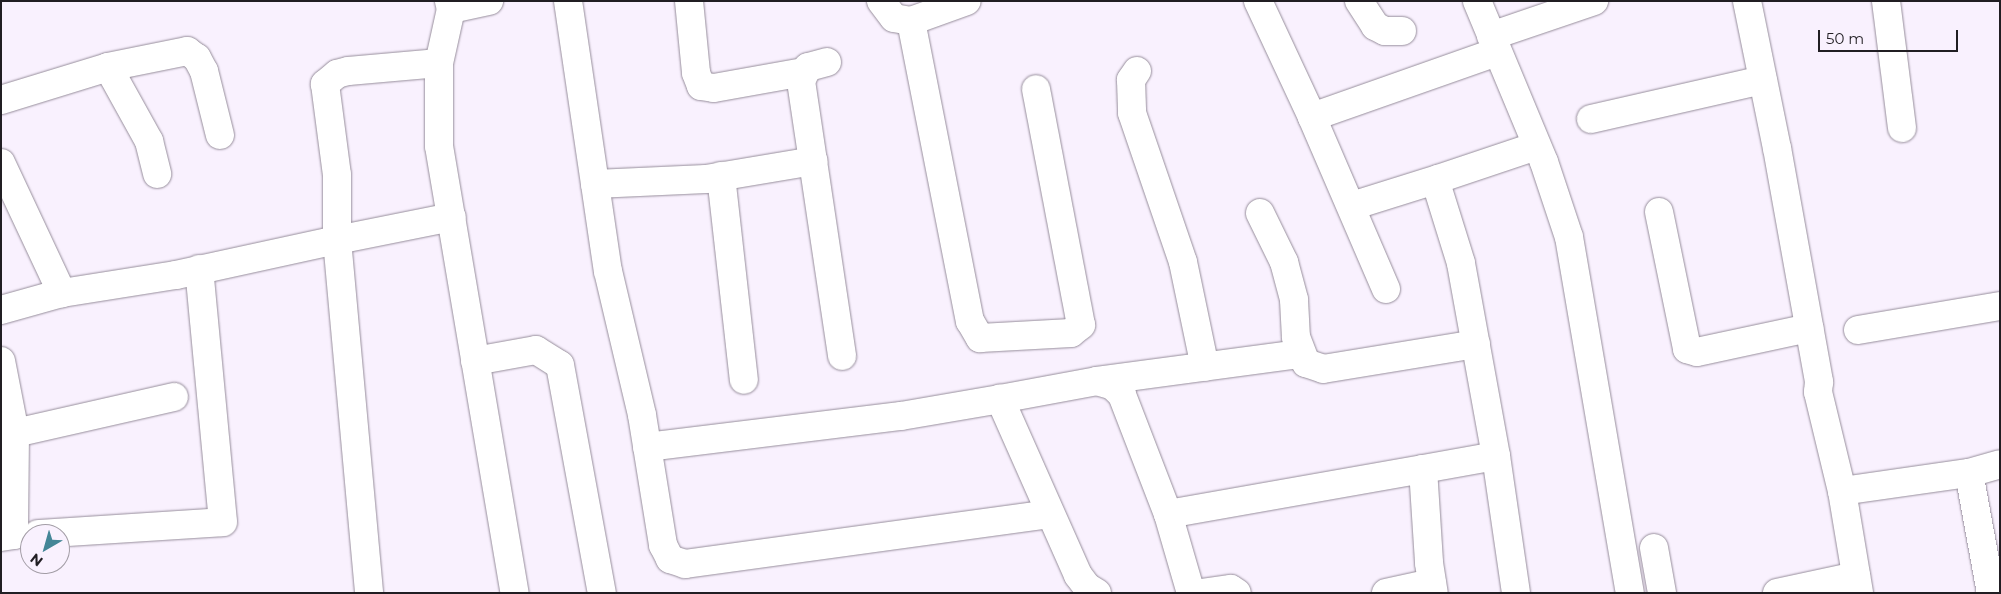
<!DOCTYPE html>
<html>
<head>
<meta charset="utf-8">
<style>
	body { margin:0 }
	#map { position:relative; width:2001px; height:594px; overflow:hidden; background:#f9f1fe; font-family:Montserrat,sans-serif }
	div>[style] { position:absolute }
	.roads { filter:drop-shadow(0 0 1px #968d9b) drop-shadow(0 0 1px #968d9b) }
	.minor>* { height:28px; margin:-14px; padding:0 14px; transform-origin:14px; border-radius:14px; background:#fff }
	span { translate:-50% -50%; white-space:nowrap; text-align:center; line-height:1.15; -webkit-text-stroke:4px #f9f1fe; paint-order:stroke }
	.frame { position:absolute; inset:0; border:2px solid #211e23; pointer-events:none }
	.north { position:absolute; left:20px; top:524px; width:50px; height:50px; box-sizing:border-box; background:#f9f1fe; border:1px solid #a39da6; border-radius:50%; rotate:218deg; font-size:14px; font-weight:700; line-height:20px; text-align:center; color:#211e23 }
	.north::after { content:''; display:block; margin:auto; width:18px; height:22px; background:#448697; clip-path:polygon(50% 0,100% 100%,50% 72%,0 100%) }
	.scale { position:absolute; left:1818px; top:30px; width:140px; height:22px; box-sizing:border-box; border:2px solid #211e23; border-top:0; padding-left:6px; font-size:15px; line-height:18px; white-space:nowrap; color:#211e23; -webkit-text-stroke:4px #f9f1fe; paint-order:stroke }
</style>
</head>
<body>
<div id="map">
	<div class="roads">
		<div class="minor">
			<i style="left:449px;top:1px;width:8px;rotate:76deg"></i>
			<i style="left:451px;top:9px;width:39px;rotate:-12deg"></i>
			<i style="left:568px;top:1px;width:273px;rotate:81.6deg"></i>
			<i style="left:608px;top:271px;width:148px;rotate:76.7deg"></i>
			<i style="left:642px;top:415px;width:132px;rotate:80.8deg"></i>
			<i style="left:663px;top:545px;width:16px;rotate:63deg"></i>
			<i style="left:670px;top:559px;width:16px;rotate:18deg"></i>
			<i style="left:685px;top:564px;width:368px;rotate:-7.8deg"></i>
			<i style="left:689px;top:1px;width:72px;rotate:84.4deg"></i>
			<i style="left:696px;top:73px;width:14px;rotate:69deg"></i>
			<i style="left:701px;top:86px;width:13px;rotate:9deg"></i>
			<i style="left:714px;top:88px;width:91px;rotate:-10.1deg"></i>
			<i style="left:881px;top:1px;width:21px;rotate:53deg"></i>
			<i style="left:894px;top:18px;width:17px;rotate:10deg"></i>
			<i style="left:911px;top:21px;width:59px;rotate:-19.7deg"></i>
			<i style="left:1258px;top:1px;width:128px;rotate:65deg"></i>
			<i style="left:1359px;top:1px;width:30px;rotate:57deg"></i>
			<i style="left:1375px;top:26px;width:11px;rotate:27deg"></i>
			<i style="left:1385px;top:31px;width:17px"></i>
			<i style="left:1477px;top:1px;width:174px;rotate:67.4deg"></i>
			<i style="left:1544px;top:162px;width:79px;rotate:71.6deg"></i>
			<i style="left:1569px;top:237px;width:361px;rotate:80.3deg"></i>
			<i style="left:1747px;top:1px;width:150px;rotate:78.5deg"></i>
			<i style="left:1777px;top:148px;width:238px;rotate:79.8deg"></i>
			<i style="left:1819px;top:382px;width:10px;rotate:96deg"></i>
			<i style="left:1818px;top:392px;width:102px;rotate:76.4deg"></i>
			<i style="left:1842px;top:491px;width:103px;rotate:80.5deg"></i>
			<i style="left:1886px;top:1px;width:128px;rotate:82.8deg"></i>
			<i style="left:451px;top:9px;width:55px;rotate:102.5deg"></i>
			<i style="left:439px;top:63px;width:83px;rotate:90deg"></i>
			<i style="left:439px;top:146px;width:453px;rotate:80.4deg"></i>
			<i style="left:911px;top:21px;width:306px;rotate:78.9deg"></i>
			<i style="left:970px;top:321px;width:20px;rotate:60deg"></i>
			<i style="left:980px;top:338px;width:91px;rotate:-3.1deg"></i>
			<i style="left:1071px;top:333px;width:13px;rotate:-39deg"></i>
			<i style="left:1081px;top:325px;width:240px;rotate:-100.8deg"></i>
			<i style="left:1491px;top:36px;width:109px;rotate:-18.8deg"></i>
			<i style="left:827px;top:62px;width:20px;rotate:165deg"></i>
			<i style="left:808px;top:67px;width:16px;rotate:117deg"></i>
			<i style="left:801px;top:81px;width:278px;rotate:81.5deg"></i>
			<i style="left:439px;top:63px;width:91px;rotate:175deg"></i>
			<i style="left:348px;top:71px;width:11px;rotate:165deg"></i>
			<i style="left:337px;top:74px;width:16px;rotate:140deg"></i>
			<i style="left:325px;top:84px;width:92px;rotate:82.5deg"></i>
			<i style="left:337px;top:175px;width:65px;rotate:90deg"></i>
			<i style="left:337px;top:240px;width:117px;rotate:-11.3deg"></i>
			<i style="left:108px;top:67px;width:81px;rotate:-11.4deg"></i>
			<i style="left:187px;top:51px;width:12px;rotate:35deg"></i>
			<i style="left:197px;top:58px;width:15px;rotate:62deg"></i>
			<i style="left:204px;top:71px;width:66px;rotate:76deg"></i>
			<i style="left:1137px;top:71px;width:11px;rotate:124deg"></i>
			<i style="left:1131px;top:80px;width:33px;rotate:88deg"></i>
			<i style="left:1132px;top:113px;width:157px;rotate:71.1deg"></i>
			<i style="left:1183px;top:262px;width:107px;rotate:78.2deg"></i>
			<i style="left:1px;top:100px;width:112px;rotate:-17.1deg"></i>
			<i style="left:108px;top:67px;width:85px;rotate:61deg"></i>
			<i style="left:149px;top:141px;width:34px;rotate:76deg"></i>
			<i style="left:1591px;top:119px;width:176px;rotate:-12.8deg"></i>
			<i style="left:1px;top:163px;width:144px;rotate:64.9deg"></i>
			<i style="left:721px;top:176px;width:205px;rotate:83.6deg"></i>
			<i style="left:595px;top:184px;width:111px;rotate:-2.6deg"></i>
			<i style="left:706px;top:179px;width:109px;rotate:-9.5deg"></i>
			<i style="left:1352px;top:206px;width:90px;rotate:-17.4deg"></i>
			<i style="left:1659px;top:212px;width:140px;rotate:78.4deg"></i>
			<i style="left:1687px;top:349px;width:10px;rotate:17deg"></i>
			<i style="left:1697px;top:352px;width:115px;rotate:-12.1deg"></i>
			<i style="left:1260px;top:213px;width:55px;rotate:63.9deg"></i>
			<i style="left:1284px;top:262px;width:39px;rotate:75deg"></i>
			<i style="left:1294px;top:300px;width:37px;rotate:87deg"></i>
			<i style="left:1296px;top:337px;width:28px;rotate:69deg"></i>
			<i style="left:1306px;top:363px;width:18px;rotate:19deg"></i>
			<i style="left:1323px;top:369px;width:155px;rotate:-9.3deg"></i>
			<i style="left:1386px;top:289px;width:187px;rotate:-113.3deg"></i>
			<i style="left:1312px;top:117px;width:196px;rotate:-19.4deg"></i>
			<i style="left:1px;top:310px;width:63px;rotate:-15.6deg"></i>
			<i style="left:62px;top:293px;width:115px;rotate:-9deg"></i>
			<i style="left:176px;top:275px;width:165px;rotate:-12.3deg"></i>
			<i style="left:337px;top:240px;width:354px;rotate:84.8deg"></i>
			<i style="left:1858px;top:330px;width:144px;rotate:-9.6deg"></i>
			<i style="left:1px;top:361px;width:73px;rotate:79deg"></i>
			<i style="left:15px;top:433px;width:102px;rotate:90.6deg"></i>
			<i style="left:14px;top:535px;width:13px;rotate:171deg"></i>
			<i style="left:475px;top:361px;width:62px;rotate:-10.2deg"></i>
			<i style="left:536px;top:350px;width:28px;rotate:32deg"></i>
			<i style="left:560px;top:365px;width:232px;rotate:79.6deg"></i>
			<i style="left:1097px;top:381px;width:205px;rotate:-7.6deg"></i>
			<i style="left:15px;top:433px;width:163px;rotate:-12.8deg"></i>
			<i style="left:647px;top:447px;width:256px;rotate:-7deg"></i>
			<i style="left:901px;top:416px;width:100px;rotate:-9.7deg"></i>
			<i style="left:1423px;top:469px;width:74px;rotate:-10.1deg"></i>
			<i style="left:1969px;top:473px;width:122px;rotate:79.6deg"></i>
			<i style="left:1842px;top:491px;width:128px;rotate:-8.1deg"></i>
			<i style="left:1969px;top:473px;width:32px;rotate:-16deg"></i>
			<i style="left:1168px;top:514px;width:82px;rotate:73.8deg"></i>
			<i style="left:38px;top:534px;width:185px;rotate:-3.7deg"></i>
			<i style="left:223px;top:522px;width:254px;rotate:-95.4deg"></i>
			<i style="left:1654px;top:548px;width:46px;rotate:79.9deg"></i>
			<i style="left:1097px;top:593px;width:12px;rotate:-149deg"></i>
			<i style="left:1087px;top:587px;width:15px;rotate:-127deg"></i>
			<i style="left:1078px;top:575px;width:193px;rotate:-113.9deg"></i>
			<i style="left:1000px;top:399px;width:99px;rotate:-10.5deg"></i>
			<i style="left:1097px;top:381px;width:17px;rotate:17deg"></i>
			<i style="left:1113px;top:386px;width:13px;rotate:45deg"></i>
			<i style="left:1122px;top:395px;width:128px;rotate:68.9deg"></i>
			<i style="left:1168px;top:514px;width:259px;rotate:-10deg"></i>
			<i style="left:1423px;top:469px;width:94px;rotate:86.3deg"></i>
			<i style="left:1429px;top:563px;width:30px;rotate:81deg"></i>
			<i style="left:1201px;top:593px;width:30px;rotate:-8deg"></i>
			<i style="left:1231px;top:589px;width:7px;rotate:34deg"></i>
			<i style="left:1386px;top:593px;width:47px;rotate:-12.3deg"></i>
			<i style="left:1516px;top:593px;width:138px;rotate:-98.3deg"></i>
			<i style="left:1496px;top:456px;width:196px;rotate:-100.3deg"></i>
			<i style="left:1461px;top:263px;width:81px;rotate:-107.3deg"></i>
			<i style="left:1437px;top:186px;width:7px;rotate:-82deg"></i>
			<i style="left:1438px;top:179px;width:103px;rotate:-18.6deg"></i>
			<i style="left:1777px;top:593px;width:81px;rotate:-12.1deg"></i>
		</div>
	</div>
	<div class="frame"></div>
	<div class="north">N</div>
	<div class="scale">50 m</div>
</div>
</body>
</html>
